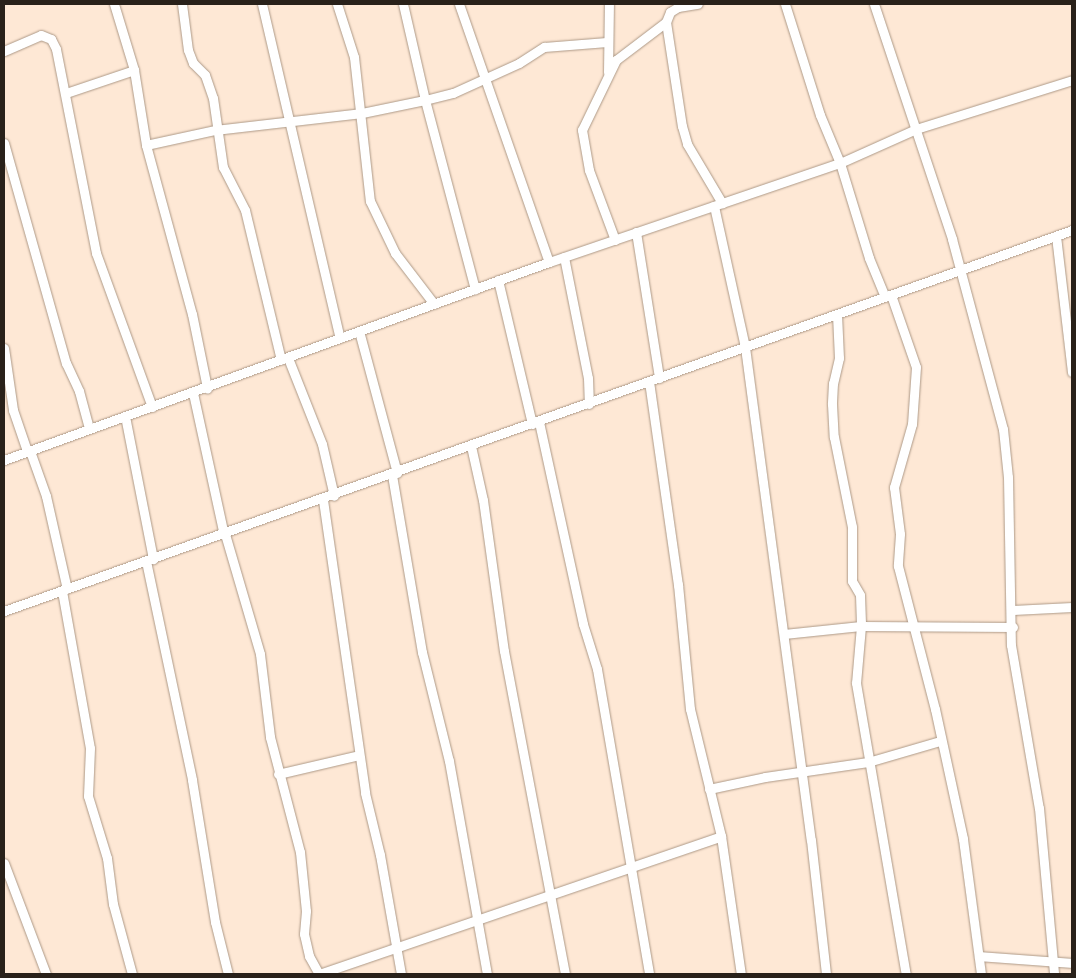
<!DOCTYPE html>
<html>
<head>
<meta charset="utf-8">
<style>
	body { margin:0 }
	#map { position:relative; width:1076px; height:978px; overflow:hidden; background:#fee8d5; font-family:"IBM Plex Serif",serif }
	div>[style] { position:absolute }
	.roads { filter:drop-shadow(0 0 1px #ad9987) drop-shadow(0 0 1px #ad9987) }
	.street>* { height:9px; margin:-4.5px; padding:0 4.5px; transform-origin:4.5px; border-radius:4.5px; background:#fff }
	span { translate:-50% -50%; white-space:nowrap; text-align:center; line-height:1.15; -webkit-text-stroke:4px #fff; paint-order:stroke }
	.frame { position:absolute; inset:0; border:5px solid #29211a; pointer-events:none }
</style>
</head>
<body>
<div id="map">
	<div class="roads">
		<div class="street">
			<i style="left:114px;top:4px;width:69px;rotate:73.1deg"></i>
			<i style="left:134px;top:70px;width:76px;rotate:80.9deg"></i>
			<i style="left:146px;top:145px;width:175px;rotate:74.8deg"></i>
			<i style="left:192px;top:314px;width:76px;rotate:78.5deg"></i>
			<i style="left:182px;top:4px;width:46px;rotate:82.6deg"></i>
			<i style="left:188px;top:50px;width:14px;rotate:69deg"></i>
			<i style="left:193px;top:63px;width:17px;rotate:45deg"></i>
			<i style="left:205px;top:75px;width:24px;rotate:71deg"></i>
			<i style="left:213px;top:98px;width:70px;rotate:81.8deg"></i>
			<i style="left:223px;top:167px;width:48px;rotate:62.9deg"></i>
			<i style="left:245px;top:210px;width:154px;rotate:76.5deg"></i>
			<i style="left:262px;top:4px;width:343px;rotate:76.9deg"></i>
			<i style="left:337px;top:4px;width:56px;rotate:72.2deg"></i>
			<i style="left:354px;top:57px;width:145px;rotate:83.7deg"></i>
			<i style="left:370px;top:201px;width:58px;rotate:64.3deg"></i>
			<i style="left:395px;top:253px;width:64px;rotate:52.6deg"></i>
			<i style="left:403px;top:4px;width:98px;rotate:77.1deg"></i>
			<i style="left:425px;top:100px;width:196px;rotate:75.2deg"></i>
			<i style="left:459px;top:4px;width:273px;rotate:70.8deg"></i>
			<i style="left:785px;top:4px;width:116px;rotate:72.5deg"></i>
			<i style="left:820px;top:115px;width:52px;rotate:67.4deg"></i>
			<i style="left:840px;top:163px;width:99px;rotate:73deg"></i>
			<i style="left:869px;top:258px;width:42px;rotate:67.7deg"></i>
			<i style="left:874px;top:4px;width:248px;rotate:71.6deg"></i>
			<i style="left:952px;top:239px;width:197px;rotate:75deg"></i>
			<i style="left:1003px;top:429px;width:48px;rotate:84.1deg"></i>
			<i style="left:1008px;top:477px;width:168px;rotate:89deg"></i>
			<i style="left:1011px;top:645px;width:165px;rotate:80.3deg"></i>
			<i style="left:1039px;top:808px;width:167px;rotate:84.8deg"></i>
			<i style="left:666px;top:22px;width:105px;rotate:81.3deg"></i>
			<i style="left:682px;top:126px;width:19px;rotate:74deg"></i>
			<i style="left:687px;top:144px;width:69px;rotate:59.3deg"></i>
			<i style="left:4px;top:51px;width:40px;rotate:-23.4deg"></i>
			<i style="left:41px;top:35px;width:11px;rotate:22deg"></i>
			<i style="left:51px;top:39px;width:11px;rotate:63deg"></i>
			<i style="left:56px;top:49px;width:208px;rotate:78.9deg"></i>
			<i style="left:96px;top:253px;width:164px;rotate:70deg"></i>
			<i style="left:608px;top:72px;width:68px;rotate:-89.2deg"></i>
			<i style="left:66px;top:93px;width:72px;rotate:-18.7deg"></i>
			<i style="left:4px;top:143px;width:229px;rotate:74.3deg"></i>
			<i style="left:66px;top:363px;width:31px;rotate:65deg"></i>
			<i style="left:79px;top:391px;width:38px;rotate:75deg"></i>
			<i style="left:146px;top:145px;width:71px;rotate:-12.3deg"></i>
			<i style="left:215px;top:130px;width:148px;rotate:-6.6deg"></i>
			<i style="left:362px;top:113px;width:64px;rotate:-11.7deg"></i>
			<i style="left:425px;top:100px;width:29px;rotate:-14deg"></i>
			<i style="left:453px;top:93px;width:72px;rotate:-24.4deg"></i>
			<i style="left:519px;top:63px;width:30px;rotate:-33deg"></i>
			<i style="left:544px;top:47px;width:63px;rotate:-4.5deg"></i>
			<i style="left:714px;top:206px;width:144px;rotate:77.6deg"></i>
			<i style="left:745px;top:347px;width:497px;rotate:82.4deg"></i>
			<i style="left:811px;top:840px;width:135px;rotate:83.6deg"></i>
			<i style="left:636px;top:232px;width:148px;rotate:81deg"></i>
			<i style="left:1056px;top:236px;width:137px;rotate:83.3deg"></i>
			<i style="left:615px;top:240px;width:75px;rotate:-110.4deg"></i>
			<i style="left:589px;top:170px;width:41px;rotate:-99.9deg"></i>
			<i style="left:582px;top:130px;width:78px;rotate:-64.1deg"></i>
			<i style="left:616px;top:60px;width:63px;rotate:-37.2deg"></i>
			<i style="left:666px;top:22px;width:11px;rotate:-68deg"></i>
			<i style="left:670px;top:12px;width:9px;rotate:-32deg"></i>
			<i style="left:678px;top:7px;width:20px;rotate:-9deg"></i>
			<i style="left:564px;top:257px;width:123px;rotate:78.8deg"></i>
			<i style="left:588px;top:378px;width:26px;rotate:88deg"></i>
			<i style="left:498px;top:280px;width:148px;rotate:76.7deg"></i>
			<i style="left:891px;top:295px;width:76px;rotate:70.9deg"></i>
			<i style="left:916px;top:367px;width:57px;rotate:94deg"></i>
			<i style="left:912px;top:424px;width:66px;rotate:105.9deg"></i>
			<i style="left:894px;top:487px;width:47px;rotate:82.7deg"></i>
			<i style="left:900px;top:534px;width:32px;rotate:94deg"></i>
			<i style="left:898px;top:566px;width:148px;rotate:75.5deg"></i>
			<i style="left:935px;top:709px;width:133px;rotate:77.8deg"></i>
			<i style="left:963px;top:839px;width:136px;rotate:82.4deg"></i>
			<i style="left:837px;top:314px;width:44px;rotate:87.4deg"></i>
			<i style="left:839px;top:358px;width:26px;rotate:103deg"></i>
			<i style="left:833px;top:383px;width:21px;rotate:93deg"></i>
			<i style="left:832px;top:404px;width:33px;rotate:87deg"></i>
			<i style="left:834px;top:437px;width:92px;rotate:78.7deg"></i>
			<i style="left:852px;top:527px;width:54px;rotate:90deg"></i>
			<i style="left:852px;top:581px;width:16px;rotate:60deg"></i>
			<i style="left:860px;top:595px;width:31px;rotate:88deg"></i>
			<i style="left:861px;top:626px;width:57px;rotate:95deg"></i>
			<i style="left:856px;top:683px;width:295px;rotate:80.3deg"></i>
			<i style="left:359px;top:331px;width:147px;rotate:75deg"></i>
			<i style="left:4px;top:348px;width:63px;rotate:81.7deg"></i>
			<i style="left:13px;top:410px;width:43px;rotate:71.1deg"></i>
			<i style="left:288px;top:358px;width:92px;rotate:68.4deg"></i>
			<i style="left:322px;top:444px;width:53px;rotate:77deg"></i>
			<i style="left:193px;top:393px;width:145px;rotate:77.7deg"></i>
			<i style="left:125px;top:416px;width:146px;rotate:78.9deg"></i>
			<i style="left:539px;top:422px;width:207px;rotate:77.7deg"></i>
			<i style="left:583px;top:624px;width:47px;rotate:72.7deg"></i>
			<i style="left:597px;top:669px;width:309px;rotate:80.3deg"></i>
			<i style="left:471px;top:446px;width:55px;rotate:77.5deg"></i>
			<i style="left:483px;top:500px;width:152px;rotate:82.1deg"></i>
			<i style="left:504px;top:651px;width:329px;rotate:79.3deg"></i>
			<i style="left:30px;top:451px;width:48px;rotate:70.4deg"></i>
			<i style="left:46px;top:496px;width:95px;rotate:77.3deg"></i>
			<i style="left:4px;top:460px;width:580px;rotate:-19.97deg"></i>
			<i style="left:549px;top:262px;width:307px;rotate:-18.8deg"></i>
			<i style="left:840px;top:163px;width:83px;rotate:-24.1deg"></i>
			<i style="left:916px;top:129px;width:164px;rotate:-17.4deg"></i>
			<i style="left:392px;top:475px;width:180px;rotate:80.4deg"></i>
			<i style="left:422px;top:652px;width:112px;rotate:76.1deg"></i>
			<i style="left:449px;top:761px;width:216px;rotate:79.9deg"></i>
			<i style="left:323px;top:500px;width:296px;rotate:81.8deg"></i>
			<i style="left:365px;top:793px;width:64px;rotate:76.4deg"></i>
			<i style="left:380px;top:855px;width:121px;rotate:80deg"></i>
			<i style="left:225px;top:534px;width:125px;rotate:73.7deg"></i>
			<i style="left:260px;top:654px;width:84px;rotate:83.1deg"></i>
			<i style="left:270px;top:737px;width:119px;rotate:75.4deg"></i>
			<i style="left:300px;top:852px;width:59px;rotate:84.2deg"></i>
			<i style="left:306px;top:911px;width:23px;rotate:95deg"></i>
			<i style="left:304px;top:934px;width:23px;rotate:77deg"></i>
			<i style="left:309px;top:956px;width:21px;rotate:61deg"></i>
			<i style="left:146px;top:561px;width:224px;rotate:78.1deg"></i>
			<i style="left:192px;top:780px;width:144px;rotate:80.8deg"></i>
			<i style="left:215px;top:922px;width:54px;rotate:76deg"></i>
			<i style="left:62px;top:591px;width:159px;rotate:79.9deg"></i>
			<i style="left:90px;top:748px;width:48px;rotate:92.4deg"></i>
			<i style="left:88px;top:796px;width:65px;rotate:73deg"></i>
			<i style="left:107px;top:858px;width:46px;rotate:82.6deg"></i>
			<i style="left:113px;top:904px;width:73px;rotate:74.8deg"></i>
			<i style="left:1013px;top:610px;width:59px;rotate:-2.9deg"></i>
			<i style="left:4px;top:611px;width:1134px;rotate:-19.63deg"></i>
			<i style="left:784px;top:634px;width:77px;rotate:-5.9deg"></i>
			<i style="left:861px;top:626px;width:152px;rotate:0.4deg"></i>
			<i style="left:278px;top:774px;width:83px;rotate:-13.2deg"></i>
			<i style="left:709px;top:789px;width:57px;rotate:-12.1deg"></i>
			<i style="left:765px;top:777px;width:104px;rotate:-8.3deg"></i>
			<i style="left:868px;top:762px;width:75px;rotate:-16.3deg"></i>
			<i style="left:721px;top:836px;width:139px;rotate:81.8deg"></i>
			<i style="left:4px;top:863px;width:119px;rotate:69.3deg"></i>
			<i style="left:979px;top:956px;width:93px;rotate:4.3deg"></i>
			<i style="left:319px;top:974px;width:425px;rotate:-18.9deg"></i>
			<i style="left:721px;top:836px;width:131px;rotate:-103.7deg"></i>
			<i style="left:690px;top:709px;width:125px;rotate:-95.5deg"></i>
			<i style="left:678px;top:585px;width:205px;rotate:-98.1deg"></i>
		</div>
	</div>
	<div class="frame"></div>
</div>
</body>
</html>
